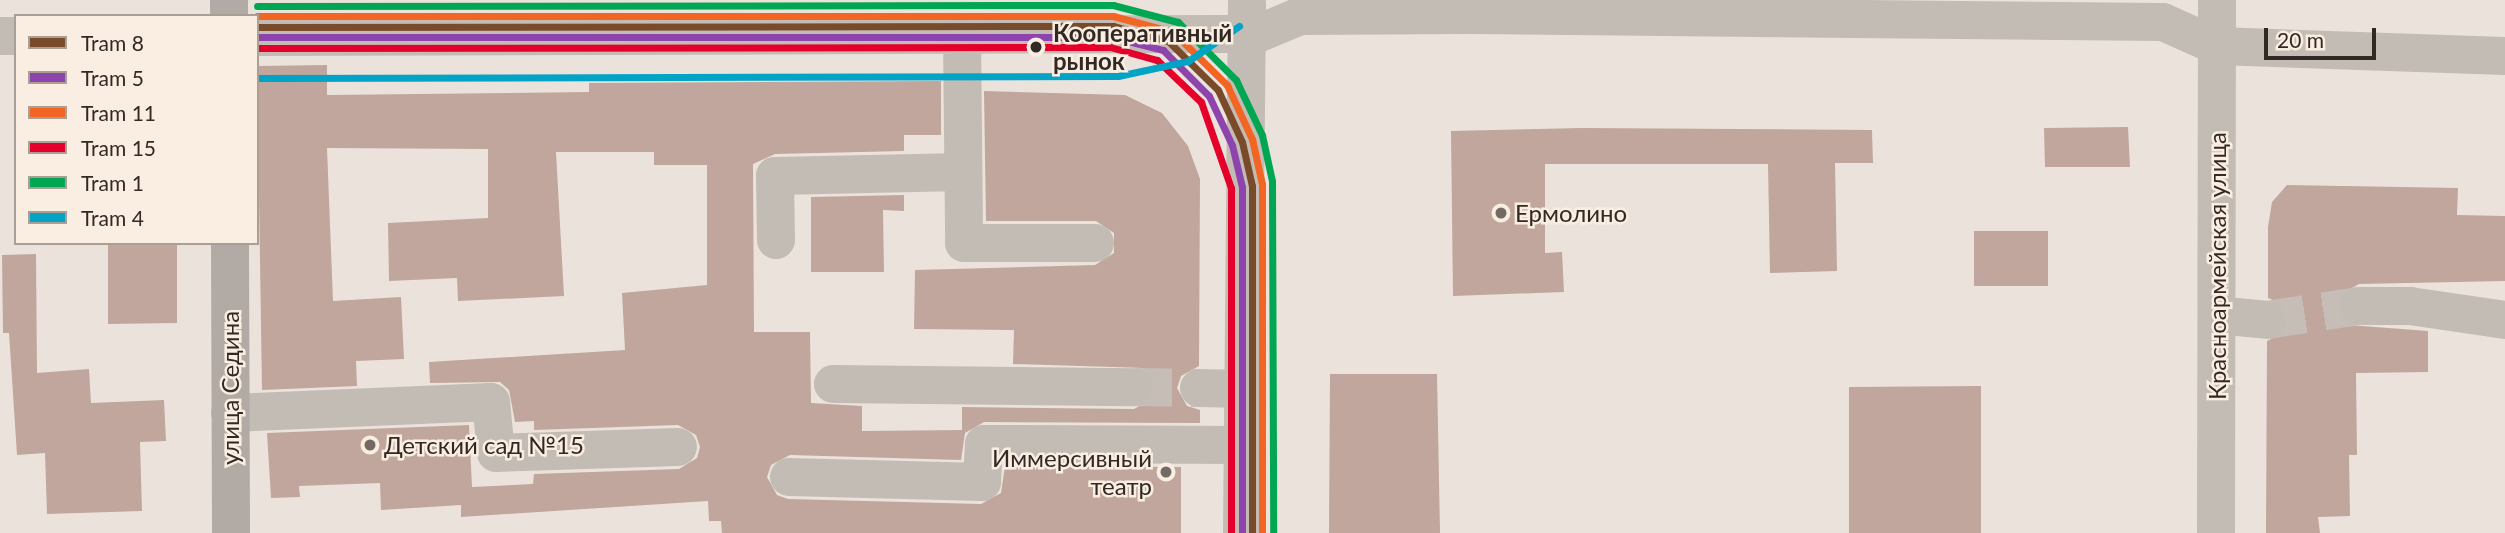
<!DOCTYPE html>
<html>
<head>
<meta charset="utf-8">
<style>
	body { margin:0 }
	#map { position:relative; width:2505px; height:533px; overflow:hidden; background:#ebe3db; font-family:Lato,sans-serif }
	div>[style] { position:absolute }
	.building>* { inset:0; background:#c0a69c }
	.minor-tunnel>* { height:38px; margin-top:-19px; transform-origin:0; background:repeating-linear-gradient(90deg,#c6beb6 0 38px,transparent 0 57px) }
	.minor>* { height:38px; margin:-19px; padding:0 19px; transform-origin:19px; border-radius:19px; background:#c3bcb5 }
	.major>* { height:38px; margin:-19px; padding:0 19px; transform-origin:19px; border-radius:19px; background:#b2aaa4 }
	.tram-1>* { height:7px; margin:-3.5px; padding:0 3.5px; transform-origin:3.5px; border-radius:3.5px; background:#7a4b2a }
	.tram-2>* { height:7px; margin:-3.5px; padding:0 3.5px; transform-origin:3.5px; border-radius:3.5px; background:#8e44ad }
	.tram-3>* { height:7px; margin:-3.5px; padding:0 3.5px; transform-origin:3.5px; border-radius:3.5px; background:#f26522 }
	.tram-4>* { height:7px; margin:-3.5px; padding:0 3.5px; transform-origin:3.5px; border-radius:3.5px; background:#e4002b }
	.tram-5>* { height:7px; margin:-3.5px; padding:0 3.5px; transform-origin:3.5px; border-radius:3.5px; background:#00a651 }
	.tram-6>* { height:7px; margin:-3.5px; padding:0 3.5px; transform-origin:3.5px; border-radius:3.5px; background:#03a3c6 }
	.dots>* { width:19px; height:19px; translate:-50% -50%; box-sizing:border-box; border:4px solid #f9eee1; border-radius:50% }
	span { translate:-50% -50%; white-space:nowrap; text-align:center; line-height:1.15; -webkit-text-stroke:5px #f9eee1; paint-order:stroke }
	.stop-label { font-size:24px; color:#332924; font-weight:700 }
	.left { translate:0 -50%; text-align:left }
	.poi-label { font-size:24px; color:#332924 }
	.right { translate:-100% -50%; text-align:right }
	.street-label { font-size:24px; color:#332924 }
	.legend { position:absolute; left:14px; top:14px; width:245px; height:231px; box-sizing:border-box; background:#f9eee1; border:2px solid #aa9f95; margin:0; padding:9px 12px; list-style:none; font-size:21px; color:#332924 }
	.legend li { display:flex; align-items:center; gap:14px; height:35px }
	.legend b { width:35px; border:2px solid #aa9f95 }
	.scale { position:absolute; left:2264px; top:28px; width:112px; height:32px; box-sizing:border-box; border:4px solid #332924; border-top:0; padding-left:9px; font-size:21px; line-height:24px; white-space:nowrap; color:#332924; -webkit-text-stroke:5px #f9eee1; paint-order:stroke }
</style>
</head>
<body>
<div id="map">
	<div class="building">
		<i style="clip-path:polygon(327px 65px,327px 95px,589px 92px,589px 83px,941px 81px,941px 135px,904px 135px,904px 151px,775px 154px,753px 164px,754px 332px,810px 332px,811px 403px,862px 406px,862px 431px,962px 430px,962px 407px,1134px 409px,1152px 399px,1156px 387px,1144px 368px,1013px 364px,1014px 330px,914px 329px,915px 270px,1095px 265px,1114px 253px,1114px 233px,1096px 221px,986px 221px,984px 91px,1125px 95px,1162px 113px,1188px 146px,1200px 179px,1199px 366px,1181px 376px,1177px 388px,1187px 406px,1200px 410px,1200px 423px,984px 422px,965px 433px,961px 460px,790px 455px,771px 465px,767px 477px,777px 495px,788px 499px,981px 504px,1001px 493px,1005px 466px,1181px 467px,1181px 533px,722px 533px,721px 521px,709px 521px,708px 501px,461px 517px,461px 505px,381px 510px,380px 483px,299px 486px,300px 497px,271px 498px,267px 433px,469px 425px,472px 487px,533px 484px,534px 474px,679px 469px,697px 458px,700px 447px,696px 435px,678px 425px,534px 430px,534px 421px,515px 422px,509px 390px,500px 382px,430px 383px,429px 362px,625px 350px,622px 293px,707px 285px,707px 165px,654px 165px,654px 152px,556px 152px,564px 296px,458px 301px,457px 278px,389px 281px,388px 223px,488px 218px,488px 149px,327px 148px,333px 301px,401px 297px,404px 359px,356px 361px,357px 386px,262px 390px,257px 66px)"></i>
		<i style="clip-path:polygon(2128px 127px,2130px 167px,2045px 167px,2044px 128px)"></i>
		<i style="clip-path:polygon(1582px 128px,1872px 130px,1873px 163px,1835px 163px,1837px 271px,1770px 273px,1768px 164px,1545px 164px,1545px 253px,1562px 252px,1564px 292px,1453px 296px,1451px 131px)"></i>
		<i style="clip-path:polygon(2287px 185px,2458px 188px,2457px 215px,2505px 216px,2505px 281px,2359px 284px,2340px 295px,2340px 316px,2349px 325px,2428px 331px,2428px 372px,2356px 373px,2357px 455px,2349px 455px,2350px 516px,2318px 517px,2320px 533px,2266px 533px,2267px 341px,2284px 333px,2289px 321px,2280px 303px,2268px 298px,2268px 227px,2272px 202px)"></i>
		<i style="clip-path:polygon(904px 195px,904px 211px,883px 210px,884px 272px,811px 272px,811px 197px)"></i>
		<i style="clip-path:polygon(1974px 231px,2048px 231px,2048px 286px,1974px 286px)"></i>
		<i style="clip-path:polygon(177px 243px,177px 323px,108px 324px,108px 244px)"></i>
		<i style="clip-path:polygon(36px 254px,37px 373px,89px 369px,91px 403px,164px 400px,166px 441px,140px 442px,142px 511px,47px 514px,45px 453px,17px 455px,9px 333px,3px 333px,2px 255px)"></i>
		<i style="clip-path:polygon(1330px 374px,1437px 374px,1440px 533px,1329px 533px)"></i>
		<i style="clip-path:polygon(1981px 386px,1981px 533px,1849px 533px,1849px 387px)"></i>
	</div>
	<div class="minor-tunnel">
		<i style="left:2267px;top:320px;width:93px;rotate:-8.7deg"></i>
		<i style="left:1134px;top:387px;width:65px;rotate:0.9deg"></i>
	</div>
	<div class="minor">
		<i style="left:0;top:36px;width:16px"></i>
		<i style="left:962px;top:36px;width:207px;rotate:89.4deg"></i>
		<i style="left:964px;top:243px;width:131px"></i>
		<i style="left:257px;top:37px;width:979px;rotate:-0.18deg"></i>
		<i style="left:1236px;top:34px;width:21px"></i>
		<i style="left:1257px;top:34px;width:47px;rotate:-22.7deg"></i>
		<i style="left:1300px;top:16px;width:168px;rotate:-0.3deg"></i>
		<i style="left:1468px;top:15px;width:695px;rotate:0.58deg"></i>
		<i style="left:2163px;top:22px;width:59px;rotate:24deg"></i>
		<i style="left:2217px;top:46px;width:288px;rotate:2deg"></i>
		<i style="left:776px;top:240px;width:64px;rotate:-90.9deg"></i>
		<i style="left:775px;top:176px;width:188px;rotate:-1.2deg"></i>
		<i style="left:2359px;top:306px;width:51px"></i>
		<i style="left:2410px;top:306px;width:96px;rotate:8.4deg"></i>
		<i style="left:2217px;top:315px;width:50px;rotate:5.7deg"></i>
		<i style="left:833px;top:384px;width:301px;rotate:0.6deg"></i>
		<i style="left:1199px;top:388px;width:44px;rotate:1.3deg"></i>
		<i style="left:230px;top:413px;width:261px;rotate:-2.4deg"></i>
		<i style="left:491px;top:402px;width:51px;rotate:84.4deg"></i>
		<i style="left:496px;top:453px;width:182px;rotate:-1.9deg"></i>
		<i style="left:789px;top:477px;width:193px;rotate:1.5deg"></i>
		<i style="left:982px;top:482px;width:38px;rotate:-87deg"></i>
		<i style="left:984px;top:444px;width:259px;rotate:0.2deg"></i>
		<i style="left:1242px;top:533px;width:533px;rotate:-89.46deg"></i>
		<i style="left:2216px;top:533px;width:533px;rotate:-89.89deg"></i>
	</div>
	<div class="major">
		<i style="left:229px;top:0;width:16px;rotate:90deg"></i>
		<i style="left:230px;top:243px;width:290px;rotate:89.8deg"></i>
	</div>
	<div class="tram-1">
		<i style="left:257px;top:27px;width:856px;rotate:-0.07deg"></i>
		<i style="left:1113px;top:26px;width:57px;rotate:15.3deg"></i>
		<i style="left:1168px;top:41px;width:70px;rotate:44.4deg"></i>
		<i style="left:1218px;top:90px;width:57px;rotate:65.2deg"></i>
		<i style="left:1242px;top:142px;width:45px;rotate:77.2deg"></i>
		<i style="left:1252px;top:186px;width:347px;rotate:90deg"></i>
	</div>
	<div class="tram-2">
		<i style="left:257px;top:37px;width:855px"></i>
		<i style="left:1112px;top:37px;width:53px;rotate:14.3deg"></i>
		<i style="left:1163px;top:50px;width:65px;rotate:45deg"></i>
		<i style="left:1209px;top:96px;width:54px;rotate:64.9deg"></i>
		<i style="left:1232px;top:145px;width:43px;rotate:76.6deg"></i>
		<i style="left:1242px;top:187px;width:346px;rotate:90deg"></i>
	</div>
	<div class="tram-3">
		<i style="left:257px;top:16px;width:856px"></i>
		<i style="left:1113px;top:16px;width:62px;rotate:14.9deg"></i>
		<i style="left:1173px;top:32px;width:76px;rotate:44.5deg"></i>
		<i style="left:1227px;top:85px;width:60px;rotate:65.2deg"></i>
		<i style="left:1252px;top:139px;width:46px;rotate:77.5deg"></i>
		<i style="left:1262px;top:184px;width:349px;rotate:90deg"></i>
	</div>
	<div class="tram-4">
		<i style="left:257px;top:48px;width:853px;rotate:-0.07deg"></i>
		<i style="left:1110px;top:47px;width:49px;rotate:15.5deg"></i>
		<i style="left:1157px;top:60px;width:61px;rotate:43.7deg"></i>
		<i style="left:1201px;top:102px;width:91px;rotate:70.8deg"></i>
		<i style="left:1231px;top:188px;width:345px;rotate:90deg"></i>
	</div>
	<div class="tram-5">
		<i style="left:257px;top:6px;width:856px;rotate:-0.07deg"></i>
		<i style="left:1113px;top:5px;width:67px;rotate:14.7deg"></i>
		<i style="left:1178px;top:22px;width:82px;rotate:45deg"></i>
		<i style="left:1236px;top:80px;width:61px;rotate:64.7deg"></i>
		<i style="left:1262px;top:135px;width:47px;rotate:77.7deg"></i>
		<i style="left:1272px;top:181px;width:352px;rotate:89.8deg"></i>
	</div>
	<div class="tram-6">
		<i style="left:257px;top:78px;width:861px;rotate:-0.13deg"></i>
		<i style="left:1118px;top:76px;width:72px;rotate:-12.1deg"></i>
		<i style="left:1188px;top:61px;width:62px;rotate:-34.5deg"></i>
	</div>
	<div class="dots">
		<i style="left:1036px;top:47px;background:#332924"></i>
		<i style="left:1501px;top:213px;background:#736a64"></i>
		<i style="left:370px;top:445px;background:#736a64"></i>
		<i style="left:1166px;top:472px;background:#736a64"></i>
	</div>
	<div class="stop-label">
		<span class="left" style="left:1053px;top:47px">Кооперативный<br>рынок</span>
	</div>
	<div class="poi-label">
		<span class="left" style="left:1515px;top:213px">Ермолино</span>
		<span class="left" style="left:384px;top:445px">Детский сад №15</span>
		<span class="right" style="left:1152px;top:472px">Иммерсивный<br>театр</span>
	</div>
	<div class="street-label">
		<span style="left:2217px;top:266px;rotate:-90deg">Красноармейская улица</span>
		<span style="left:230px;top:388px;rotate:-90deg">улица Седина</span>
	</div>
	<ul class="legend">
	<li><b style="height:9px;background:#7a4b2a"></b>Tram 8</li>
	<li><b style="height:9px;background:#8e44ad"></b>Tram 5</li>
	<li><b style="height:9px;background:#f26522"></b>Tram 11</li>
	<li><b style="height:9px;background:#e4002b"></b>Tram 15</li>
	<li><b style="height:9px;background:#00a651"></b>Tram 1</li>
	<li><b style="height:9px;background:#03a3c6"></b>Tram 4</li>
	</ul>
	<div class="scale">20 m</div>
</div>
</body>
</html>
